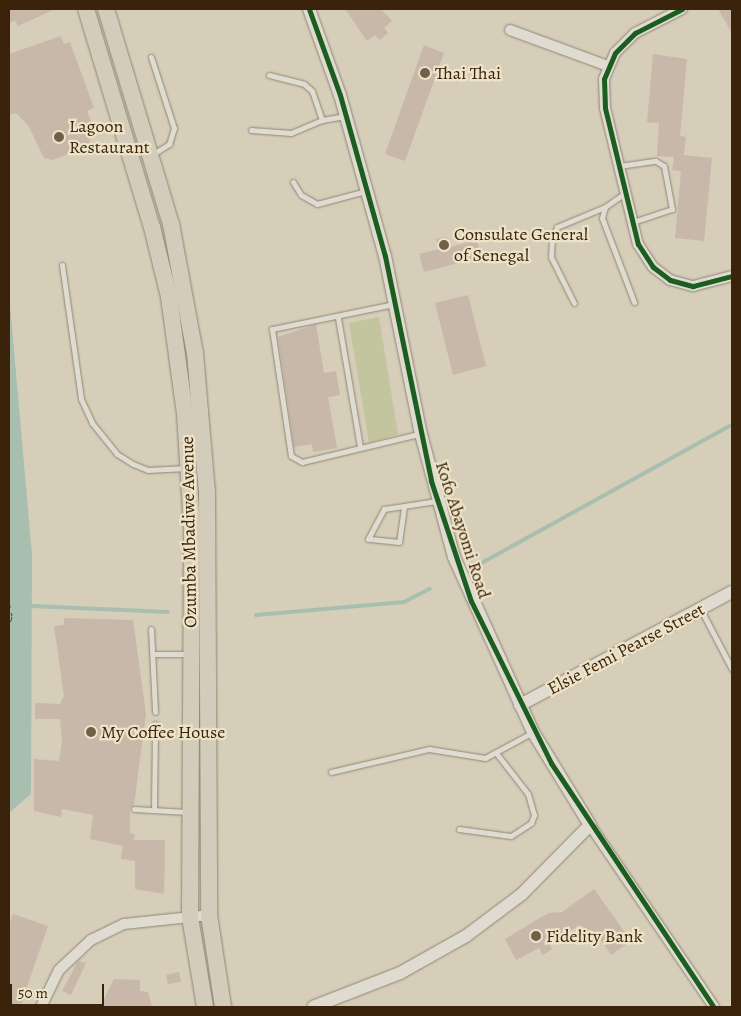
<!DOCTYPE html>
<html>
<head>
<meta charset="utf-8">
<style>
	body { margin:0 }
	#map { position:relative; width:741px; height:1016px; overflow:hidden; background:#d6ceb8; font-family:Alegreya,serif }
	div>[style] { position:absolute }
	.green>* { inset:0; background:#c3c59e }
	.water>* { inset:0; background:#a8bfaf }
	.stream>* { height:4px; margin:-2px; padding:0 2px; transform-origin:2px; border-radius:2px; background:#a8bfaf }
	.ferry>* { height:1px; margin-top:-0.5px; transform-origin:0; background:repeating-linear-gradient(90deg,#514832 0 6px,transparent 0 11px) }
	.building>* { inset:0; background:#c7b8a9 }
	.roads { filter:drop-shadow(0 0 1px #8e8677) drop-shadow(0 0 1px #8e8677) }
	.service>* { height:5px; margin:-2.5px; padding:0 2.5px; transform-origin:2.5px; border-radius:2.5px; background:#dfdbd0 }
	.minor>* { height:10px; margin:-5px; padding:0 5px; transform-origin:5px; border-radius:5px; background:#dfdbd0 }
	.tertiary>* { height:12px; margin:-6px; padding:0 6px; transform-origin:6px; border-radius:6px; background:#dfdbd0 }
	.trunk>* { height:16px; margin:-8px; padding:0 8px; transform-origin:8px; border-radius:8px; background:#d4ccbb }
	.cycleway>* { height:5px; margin:-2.5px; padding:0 2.5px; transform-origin:2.5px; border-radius:2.5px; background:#1b5e20 }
	.dots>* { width:14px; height:14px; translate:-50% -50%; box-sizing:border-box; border:2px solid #ede3c8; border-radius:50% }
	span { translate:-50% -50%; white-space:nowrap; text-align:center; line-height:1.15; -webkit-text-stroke:4.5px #ede3c8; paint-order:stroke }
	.poi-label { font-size:18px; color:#3a230a }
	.left { translate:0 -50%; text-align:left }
	.street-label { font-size:18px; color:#3a230a }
	.frame { position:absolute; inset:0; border:10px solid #3a230a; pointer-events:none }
	.scale { position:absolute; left:10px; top:984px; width:94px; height:22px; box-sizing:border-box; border:2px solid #3a230a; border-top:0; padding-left:6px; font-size:15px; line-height:18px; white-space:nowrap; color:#3a230a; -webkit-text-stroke:4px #ede3c8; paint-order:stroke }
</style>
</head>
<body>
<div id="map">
	<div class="green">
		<i style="clip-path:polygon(379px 317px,398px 434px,369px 443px,349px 323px)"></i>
	</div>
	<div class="water">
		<i style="clip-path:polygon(9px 293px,32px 555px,31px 794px,9px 813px)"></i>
	</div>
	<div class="stream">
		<i style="left:467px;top:571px;width:303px;rotate:-28.9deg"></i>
		<i style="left:32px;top:606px;width:136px;rotate:2.5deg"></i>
		<i style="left:256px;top:615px;width:149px;rotate:-5deg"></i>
		<i style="left:404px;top:602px;width:29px;rotate:-27deg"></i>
	</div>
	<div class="ferry">
		<i style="left:9px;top:602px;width:14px;rotate:78deg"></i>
		<i style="left:12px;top:616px;width:12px;rotate:104deg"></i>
	</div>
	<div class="building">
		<i style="clip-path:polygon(9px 9px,55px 9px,18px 26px,15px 20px,9px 24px)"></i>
		<i style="clip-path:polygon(345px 9px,381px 9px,392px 21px,384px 28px,388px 33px,380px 40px,375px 35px,367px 41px)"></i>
		<i style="clip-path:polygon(718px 9px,732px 9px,732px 33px)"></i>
		<i style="clip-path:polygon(61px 36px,64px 44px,70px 42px,94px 108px,87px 111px,95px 132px,88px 135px,90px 142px,73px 148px,75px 152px,52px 160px,44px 158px,28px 125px,16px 113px,9px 115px,9px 54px)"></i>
		<i style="clip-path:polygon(424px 45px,444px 53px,405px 161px,385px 154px)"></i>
		<i style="clip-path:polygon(653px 54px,687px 59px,680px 136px,686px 137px,684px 155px,712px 158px,704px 241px,675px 238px,681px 171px,672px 170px,674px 157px,657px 156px,659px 123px,647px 122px)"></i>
		<i style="clip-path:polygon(447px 237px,450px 247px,477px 240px,481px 257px,424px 272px,419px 254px,439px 249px,436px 239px)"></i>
		<i style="clip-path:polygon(468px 295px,486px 366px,453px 375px,435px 303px)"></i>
		<i style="clip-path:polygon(316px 324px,324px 373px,336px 371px,340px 395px,328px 397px,337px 448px,313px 452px,312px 444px,294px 447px,278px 337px)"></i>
		<i style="clip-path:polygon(64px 618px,133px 620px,146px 714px,134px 805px,130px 808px,130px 833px,135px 834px,134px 840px,165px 840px,164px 894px,135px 889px,135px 861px,121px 859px,123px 846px,90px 839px,93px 815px,62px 809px,61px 817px,34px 811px,34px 759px,59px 761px,62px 741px,60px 719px,35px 719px,35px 703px,60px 704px,64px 696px,54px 626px,64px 625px)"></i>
		<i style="clip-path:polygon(594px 889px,631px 941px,611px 955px,596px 933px,589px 938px,580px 925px,549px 943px,552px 949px,543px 955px,539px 948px,516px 960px,505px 939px,548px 913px,562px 912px)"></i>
		<i style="clip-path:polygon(13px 914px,48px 926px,20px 1007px,9px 1007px,9px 926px)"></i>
		<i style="clip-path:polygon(78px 961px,86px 963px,71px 995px,62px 991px)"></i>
		<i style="clip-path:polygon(179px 972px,181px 982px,168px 984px,166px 975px)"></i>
		<i style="clip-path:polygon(114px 979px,140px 980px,140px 991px,148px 992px,152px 1007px,100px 1007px)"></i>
	</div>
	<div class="roads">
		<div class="service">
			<i style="left:151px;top:57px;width:75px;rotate:72.1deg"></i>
			<i style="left:174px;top:128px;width:17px;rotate:107deg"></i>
			<i style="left:169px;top:144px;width:19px;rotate:148deg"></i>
			<i style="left:269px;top:75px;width:36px;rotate:14deg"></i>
			<i style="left:304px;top:84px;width:11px;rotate:41deg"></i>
			<i style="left:312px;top:91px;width:31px;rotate:71deg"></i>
			<i style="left:251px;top:130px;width:40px;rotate:4.3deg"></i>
			<i style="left:291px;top:133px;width:34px;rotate:-23deg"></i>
			<i style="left:322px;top:120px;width:22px;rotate:-10deg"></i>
			<i style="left:619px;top:166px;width:37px;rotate:-8deg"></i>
			<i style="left:656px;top:161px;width:9px;rotate:32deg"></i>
			<i style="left:664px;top:166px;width:44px;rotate:79.5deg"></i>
			<i style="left:672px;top:209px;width:41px;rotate:161.6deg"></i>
			<i style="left:293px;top:182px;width:15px;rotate:58deg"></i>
			<i style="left:301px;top:195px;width:18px;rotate:29deg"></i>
			<i style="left:317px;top:204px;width:51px;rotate:-14.9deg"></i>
			<i style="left:625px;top:193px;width:24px;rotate:145deg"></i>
			<i style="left:605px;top:207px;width:11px;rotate:105deg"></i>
			<i style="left:602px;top:218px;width:90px;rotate:69.1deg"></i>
			<i style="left:62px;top:265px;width:135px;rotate:81.9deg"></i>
			<i style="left:81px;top:399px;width:26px;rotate:65deg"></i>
			<i style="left:92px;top:423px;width:40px;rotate:51deg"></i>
			<i style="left:117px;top:454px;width:19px;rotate:32deg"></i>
			<i style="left:133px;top:464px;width:16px;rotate:22deg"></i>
			<i style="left:148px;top:470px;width:38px;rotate:-3deg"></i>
			<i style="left:574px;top:303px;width:51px;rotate:-116.6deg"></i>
			<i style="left:551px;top:257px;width:17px;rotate:-87deg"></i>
			<i style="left:552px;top:240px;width:14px;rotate:-69deg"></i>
			<i style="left:557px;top:227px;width:52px;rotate:-22.6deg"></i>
			<i style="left:394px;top:304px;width:125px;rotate:168.4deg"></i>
			<i style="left:272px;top:329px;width:128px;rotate:81.5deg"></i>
			<i style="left:291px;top:456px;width:13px;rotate:29deg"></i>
			<i style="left:302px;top:462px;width:120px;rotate:-13.5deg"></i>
			<i style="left:338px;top:318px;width:131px;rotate:80.3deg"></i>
			<i style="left:404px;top:507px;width:35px;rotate:98deg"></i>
			<i style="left:399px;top:542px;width:31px;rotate:-174deg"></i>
			<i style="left:368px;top:539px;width:34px;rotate:-62deg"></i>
			<i style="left:384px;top:509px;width:53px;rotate:-8.7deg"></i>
			<i style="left:701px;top:610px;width:67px;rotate:62.3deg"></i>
			<i style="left:151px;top:629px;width:83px;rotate:87.2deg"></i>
			<i style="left:155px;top:654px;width:35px"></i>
			<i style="left:331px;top:772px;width:101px;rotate:-13.2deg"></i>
			<i style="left:429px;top:749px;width:57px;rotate:9.1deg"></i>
			<i style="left:485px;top:758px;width:55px;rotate:-28.4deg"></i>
			<i style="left:134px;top:809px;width:54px;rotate:3.2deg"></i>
			<i style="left:154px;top:810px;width:86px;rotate:-89.3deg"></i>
			<i style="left:459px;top:829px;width:52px;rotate:7.7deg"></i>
			<i style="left:511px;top:836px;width:24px;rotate:-33deg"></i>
			<i style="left:531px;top:823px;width:9px;rotate:-69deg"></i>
			<i style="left:534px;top:815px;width:22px;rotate:-106deg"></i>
			<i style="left:528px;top:794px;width:51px;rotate:-127.8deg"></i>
		</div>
		<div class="minor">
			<i style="left:682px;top:9px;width:53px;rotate:152.9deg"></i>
			<i style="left:635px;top:33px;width:28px;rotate:135deg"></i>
			<i style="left:615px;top:53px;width:28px;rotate:113deg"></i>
			<i style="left:604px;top:79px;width:29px;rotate:88deg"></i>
			<i style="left:605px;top:108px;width:140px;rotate:76.4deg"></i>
			<i style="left:638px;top:244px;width:27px;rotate:57deg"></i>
			<i style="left:653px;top:267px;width:21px;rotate:37deg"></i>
			<i style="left:670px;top:280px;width:24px;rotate:15deg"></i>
			<i style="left:693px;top:286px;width:40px;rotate:-14.4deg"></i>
			<i style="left:510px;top:30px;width:104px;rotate:20.2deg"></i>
			<i style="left:590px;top:825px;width:220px;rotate:55.7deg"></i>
			<i style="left:41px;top:1007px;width:41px;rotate:-64.1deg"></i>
			<i style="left:59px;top:970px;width:44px;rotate:-43.2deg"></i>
			<i style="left:91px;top:940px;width:37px;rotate:-26deg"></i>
			<i style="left:124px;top:924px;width:85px;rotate:-6deg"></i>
		</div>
		<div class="tertiary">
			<i style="left:309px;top:9px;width:91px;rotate:70.2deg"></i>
			<i style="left:340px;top:95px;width:167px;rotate:74.4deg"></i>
			<i style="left:385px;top:256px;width:182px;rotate:78.6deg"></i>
			<i style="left:421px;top:434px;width:127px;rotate:75deg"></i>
			<i style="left:454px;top:557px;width:192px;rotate:65.7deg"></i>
			<i style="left:533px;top:732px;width:109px;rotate:58.5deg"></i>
			<i style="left:590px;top:825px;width:97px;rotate:134.6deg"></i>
			<i style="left:522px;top:894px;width:70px;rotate:143.1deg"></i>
			<i style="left:466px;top:936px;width:76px;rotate:150.7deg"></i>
			<i style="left:400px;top:973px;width:93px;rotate:158.7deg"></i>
			<i style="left:520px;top:705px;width:240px;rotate:-28.1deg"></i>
		</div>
		<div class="trunk">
			<i style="left:86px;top:9px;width:228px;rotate:73.2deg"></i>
			<i style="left:152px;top:227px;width:72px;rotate:76.3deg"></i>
			<i style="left:169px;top:297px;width:118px;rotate:82.2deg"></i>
			<i style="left:185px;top:414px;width:116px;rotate:86.5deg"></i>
			<i style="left:192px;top:530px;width:387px;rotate:90.3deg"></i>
			<i style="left:190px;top:917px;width:91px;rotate:80.5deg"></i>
			<i style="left:106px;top:9px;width:225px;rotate:73.2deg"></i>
			<i style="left:171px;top:224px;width:131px;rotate:79.5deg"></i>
			<i style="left:195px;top:353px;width:140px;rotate:85.1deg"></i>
			<i style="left:207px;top:492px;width:423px;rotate:89.7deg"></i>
			<i style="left:209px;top:915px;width:93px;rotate:81.3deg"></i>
		</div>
	</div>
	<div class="cycleway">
		<i style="left:309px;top:9px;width:91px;rotate:70.2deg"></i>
		<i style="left:340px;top:95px;width:167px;rotate:74.4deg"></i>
		<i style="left:385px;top:256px;width:230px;rotate:78.4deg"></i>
		<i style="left:431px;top:481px;width:126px;rotate:71.6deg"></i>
		<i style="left:471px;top:601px;width:181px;rotate:63.7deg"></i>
		<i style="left:551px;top:763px;width:293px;rotate:56.3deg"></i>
		<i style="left:682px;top:9px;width:53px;rotate:152.9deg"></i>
		<i style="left:635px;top:33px;width:28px;rotate:135deg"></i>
		<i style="left:615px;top:53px;width:28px;rotate:113deg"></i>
		<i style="left:604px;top:79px;width:29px;rotate:88deg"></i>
		<i style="left:605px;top:108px;width:140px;rotate:76.4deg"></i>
		<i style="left:638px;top:244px;width:27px;rotate:57deg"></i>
		<i style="left:653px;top:267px;width:21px;rotate:37deg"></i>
		<i style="left:670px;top:280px;width:24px;rotate:15deg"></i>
		<i style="left:693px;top:286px;width:40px;rotate:-14.4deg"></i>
	</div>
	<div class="dots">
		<i style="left:425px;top:73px;background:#715f47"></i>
		<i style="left:59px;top:137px;background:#715f47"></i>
		<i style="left:444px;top:245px;background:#715f47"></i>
		<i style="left:91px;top:732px;background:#715f47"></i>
		<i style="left:536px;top:936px;background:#715f47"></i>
	</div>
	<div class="poi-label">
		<span class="left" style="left:435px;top:73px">Thai Thai</span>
		<span class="left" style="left:69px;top:137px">Lagoon<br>Restaurant</span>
		<span class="left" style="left:454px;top:245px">Consulate General<br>of Senegal</span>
		<span class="left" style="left:101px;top:732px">My Coffee House</span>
		<span class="left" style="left:546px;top:936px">Fidelity Bank</span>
	</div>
	<div class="street-label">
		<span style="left:463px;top:530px;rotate:72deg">Kofo Abayomi Road</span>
		<span style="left:189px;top:532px;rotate:-91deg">Ozumba Mbadiwe Avenue</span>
		<span style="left:626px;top:649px;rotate:-28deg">Elsie Femi Pearse Street</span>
	</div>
	<div class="frame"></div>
	<div class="scale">50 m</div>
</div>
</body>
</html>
